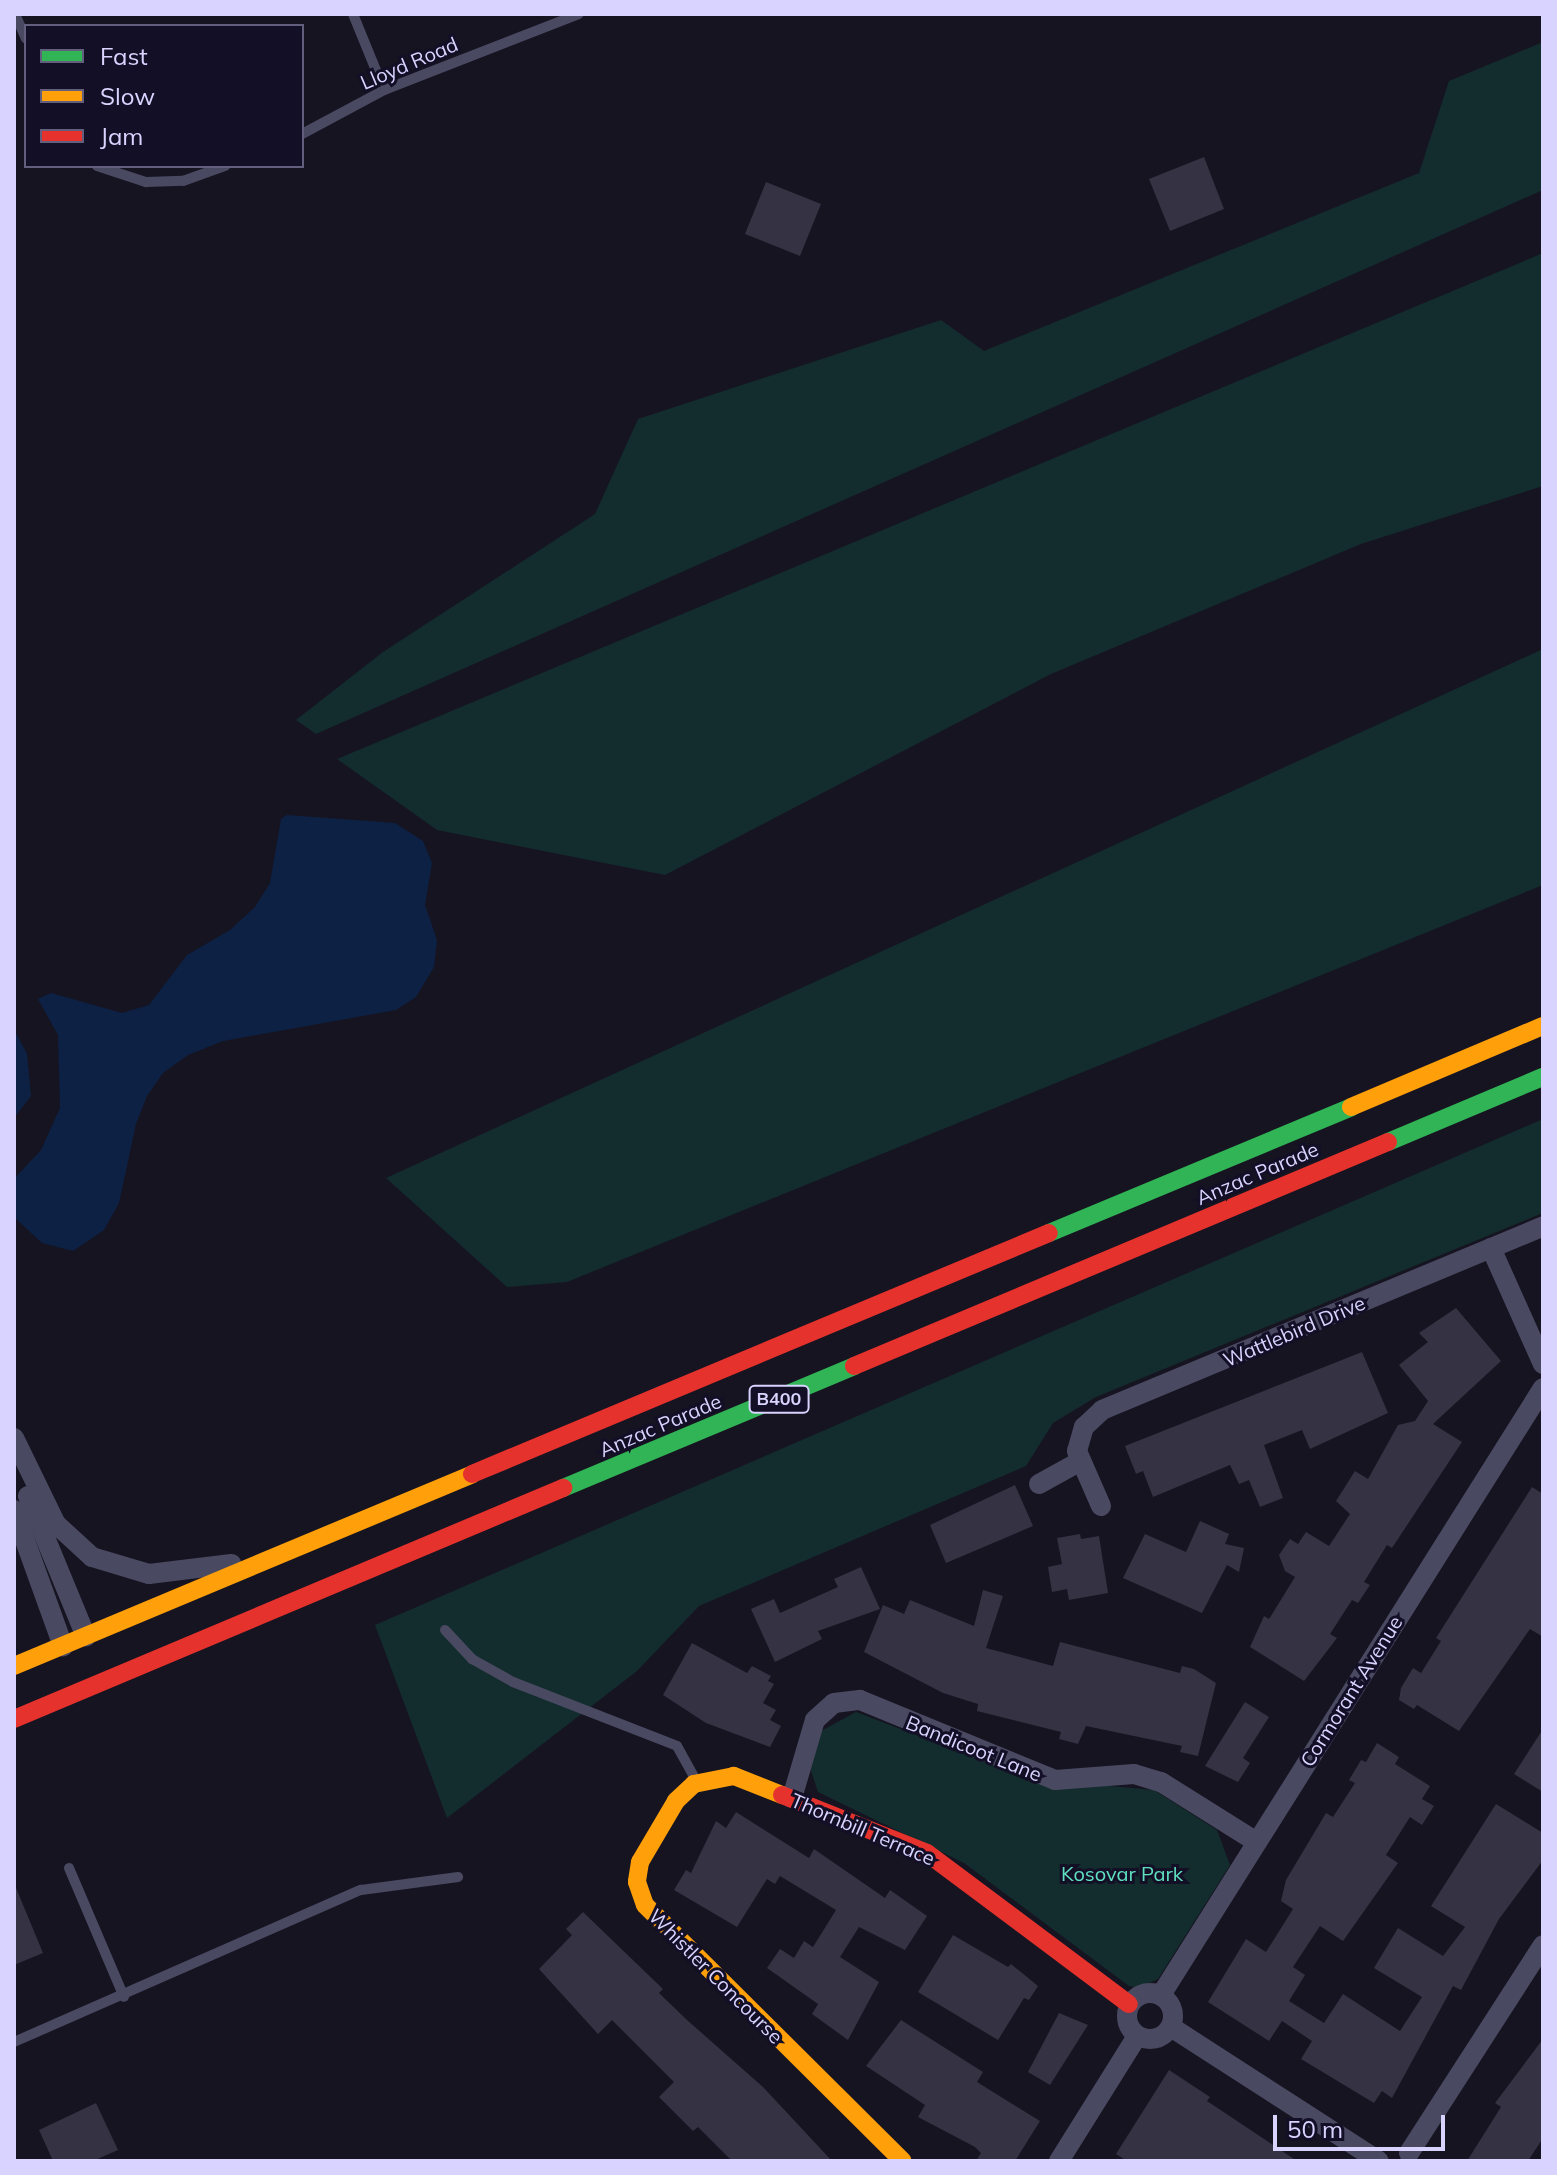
<!DOCTYPE html>
<html>
<head>
<meta charset="utf-8">
<style>
	body { margin:0 }
	#map { position:relative; width:1557px; height:2175px; overflow:hidden; background:#161421; font-family:Mulish,sans-serif }
	div>[style] { position:absolute }
	.green>* { inset:0; background:#132c2d }
	.water>* { inset:0; background:#0d2144 }
	.building>* { inset:0; background:#343243 }
	.lane>* { height:10px; margin:-5px; padding:0 5px; transform-origin:5px; border-radius:5px; background:#4a4962 }
	.street>* { height:20px; margin:-10px; padding:0 10px; transform-origin:10px; border-radius:10px; background:#4a4962 }
	.street>.ring { margin:-10px; padding:0; box-sizing:content-box; background:none; border:20px solid #4a4962; border-radius:50% }
	.fast>* { height:18px; margin:-9px; padding:0 9px; transform-origin:9px; border-radius:9px; background:#30b455 }
	.slow>* { height:18px; margin:-9px; padding:0 9px; transform-origin:9px; border-radius:9px; background:#ff9f0a }
	.jam>* { height:18px; margin:-9px; padding:0 9px; transform-origin:9px; border-radius:9px; background:#e5322d }
	span { translate:-50% -50%; white-space:nowrap; text-align:center; line-height:1.15; -webkit-text-stroke:6px #130f26; paint-order:stroke }
	.shield-label span { padding:2px 6px; background:#130f26; border:2px solid; border-radius:6px; -webkit-text-stroke-width:0 }
	.shield-label { font-size:18px; color:#d9d4ff; font-weight:700 }
	.street-label { font-size:20px; color:#d9d4ff }
	.park-label { font-size:20px; color:#5fe0c0 }
	.frame { position:absolute; inset:0; border:16px solid #d9d4ff; pointer-events:none }
	.legend { position:absolute; left:24px; top:24px; width:280px; height:144px; box-sizing:border-box; background:#130f26; border:2px solid #625e7d; margin:0; padding:10px 14px; list-style:none; font-size:24px; color:#d9d4ff }
	.legend li { display:flex; align-items:center; gap:16px; height:40px }
	.legend b { width:40px; border:2px solid #625e7d }
	.scale { position:absolute; left:1273px; top:2115px; width:172px; height:36px; box-sizing:border-box; border:4px solid #d9d4ff; border-top:0; padding-left:10px; font-size:24px; line-height:28px; white-space:nowrap; color:#d9d4ff; -webkit-text-stroke:6px #130f26; paint-order:stroke }
</style>
</head>
<body>
<div id="map">
	<div class="green">
		<i style="clip-path:polygon(1543px 42px,1543px 190px,316px 734px,296px 720px,383px 652px,595px 514px,638px 419px,941px 320px,984px 351px,1419px 173px,1449px 81px)"></i>
		<i style="clip-path:polygon(1543px 253px,1543px 486px,1361px 544px,1051px 674px,665px 875px,437px 830px,337px 759px)"></i>
		<i style="clip-path:polygon(1543px 649px,1543px 885px,567px 1282px,507px 1287px,386px 1178px)"></i>
		<i style="clip-path:polygon(1543px 1119px,1543px 1213px,1096px 1397px,1053px 1423px,1026px 1466px,699px 1606px,637px 1671px,447px 1818px,375px 1625px)"></i>
		<i style="clip-path:polygon(856px 1712px,1032px 1779px,1154px 1790px,1217px 1830px,1230px 1865px,1158px 1979px,1138px 1988px,1129px 1986px,964px 1863px,818px 1792px,810px 1768px,821px 1731px)"></i>
	</div>
	<div class="water">
		<i style="clip-path:polygon(287px 815px,395px 823px,423px 841px,432px 863px,425px 905px,437px 940px,434px 967px,416px 997px,396px 1010px,223px 1041px,188px 1055px,163px 1073px,147px 1096px,136px 1124px,119px 1203px,104px 1230px,73px 1251px,42px 1243px,14px 1217px,14px 1179px,41px 1150px,60px 1108px,58px 1035px,38px 999px,51px 993px,122px 1013px,149px 1005px,187px 955px,230px 930px,255px 907px,270px 883px,281px 819px)"></i>
		<i style="clip-path:polygon(14px 1029px,27px 1054px,31px 1096px,14px 1118px)"></i>
	</div>
	<div class="building">
		<i style="clip-path:polygon(1204px 157px,1224px 209px,1170px 231px,1149px 179px)"></i>
		<i style="clip-path:polygon(766px 182px,821px 204px,800px 256px,745px 234px)"></i>
		<i style="clip-path:polygon(1456px 1308px,1501px 1361px,1433px 1424px,1462px 1442px,1392px 1548px,1387px 1545px,1364px 1582px,1370px 1585px,1358px 1603px,1352px 1600px,1330px 1634px,1337px 1638px,1304px 1681px,1250px 1647px,1264px 1616px,1269px 1619px,1295px 1577px,1285px 1571px,1279px 1555px,1290px 1539px,1298px 1544px,1306px 1532px,1329px 1546px,1350px 1514px,1336px 1501px,1355px 1471px,1368px 1479px,1398px 1425px,1415px 1421px,1428px 1401px,1399px 1365px,1428px 1342px,1419px 1333px)"></i>
		<i style="clip-path:polygon(1362px 1352px,1388px 1413px,1310px 1449px,1302px 1430px,1264px 1445px,1283px 1498px,1260px 1507px,1249px 1480px,1239px 1484px,1230px 1465px,1153px 1497px,1143px 1471px,1136px 1474px,1125px 1446px)"></i>
		<i style="clip-path:polygon(1015px 1485px,1033px 1526px,946px 1563px,930px 1525px)"></i>
		<i style="clip-path:polygon(1532px 1487px,1543px 1494px,1543px 1637px,1530px 1629px,1459px 1731px,1417px 1705px,1414px 1709px,1399px 1700px,1401px 1688px,1413px 1668px,1421px 1673px,1441px 1641px,1436px 1638px)"></i>
		<i style="clip-path:polygon(1200px 1521px,1229px 1534px,1225px 1544px,1244px 1548px,1239px 1572px,1227px 1565px,1202px 1613px,1123px 1578px,1145px 1534px,1186px 1552px)"></i>
		<i style="clip-path:polygon(1080px 1534px,1081px 1539px,1099px 1536px,1108px 1593px,1069px 1600px,1067px 1589px,1052px 1592px,1048px 1567px,1062px 1564px,1057px 1538px)"></i>
		<i style="clip-path:polygon(861px 1567px,880px 1609px,818px 1631px,822px 1639px,775px 1662px,751px 1609px,774px 1599px,780px 1613px,838px 1587px,834px 1579px)"></i>
		<i style="clip-path:polygon(983px 1590px,1003px 1596px,986px 1648px,1053px 1666px,1060px 1642px,1180px 1673px,1182px 1666px,1194px 1669px,1216px 1683px,1198px 1756px,1180px 1752px,1182px 1746px,1086px 1726px,1078px 1744px,1059px 1739px,1061px 1732px,977px 1711px,978px 1704px,943px 1693px,864px 1652px,883px 1605px,904px 1614px,910px 1600px,974px 1626px)"></i>
		<i style="clip-path:polygon(692px 1643px,747px 1673px,752px 1666px,771px 1676px,768px 1681px,774px 1684px,763px 1703px,776px 1710px,770px 1720px,781px 1726px,770px 1747px,706px 1723px,663px 1695px)"></i>
		<i style="clip-path:polygon(1245px 1702px,1269px 1717px,1243px 1758px,1250px 1763px,1238px 1782px,1205px 1766px)"></i>
		<i style="clip-path:polygon(1543px 1729px,1543px 1792px,1514px 1774px)"></i>
		<i style="clip-path:polygon(1377px 1743px,1399px 1757px,1395px 1764px,1430px 1786px,1422px 1799px,1434px 1806px,1422px 1825px,1410px 1817px,1386px 1855px,1398px 1863px,1343px 1941px,1320px 1926px,1293px 1967px,1305px 1975px,1289px 2001px,1324px 2023px,1343px 1994px,1400px 2031px,1422px 1997px,1374px 1968px,1398px 1928px,1443px 1956px,1465px 1927px,1431px 1906px,1496px 1804px,1543px 1833px,1543px 1860px,1499px 1919px,1461px 1990px,1453px 1986px,1392px 2098px,1382px 2091px,1374px 2103px,1301px 2059px,1312px 2041px,1282px 2021px,1269px 2041px,1208px 2002px,1246px 1939px,1266px 1952px,1293px 1909px,1281px 1901px,1286px 1880px,1326px 1813px,1333px 1817px,1355px 1783px,1349px 1780px,1361px 1760px,1366px 1762px)"></i>
		<i style="clip-path:polygon(736px 1812px,809px 1858px,814px 1849px,885px 1898px,890px 1890px,927px 1916px,905px 1950px,859px 1927px,840px 1957px,879px 1982px,848px 2040px,812px 2014px,818px 2004px,767px 1968px,780px 1949px,794px 1958px,804px 1941px,813px 1947px,836px 1910px,780px 1876px,775px 1884px,767px 1879px,737px 1927px,674px 1890px,686px 1870px,691px 1873px,716px 1821px,726px 1828px)"></i>
		<i style="clip-path:polygon(14px 1883px,43px 1953px,14px 1965px)"></i>
		<i style="clip-path:polygon(583px 1912px,663px 1989px,659px 1993px,687px 2020px,763px 2087px,832px 2161px,732px 2161px,698px 2127px,693px 2131px,659px 2097px,674px 2082px,612px 2020px,598px 2034px,539px 1969px,572px 1935px,566px 1929px)"></i>
		<i style="clip-path:polygon(953px 1935px,1008px 1967px,1011px 1964px,1038px 1986px,1029px 2000px,1024px 1998px,998px 2040px,918px 1992px)"></i>
		<i style="clip-path:polygon(1059px 2013px,1088px 2025px,1050px 2085px,1028px 2072px)"></i>
		<i style="clip-path:polygon(901px 2020px,983px 2072px,977px 2082px,1040px 2121px,1015px 2161px,976px 2161px,981px 2153px,975px 2147px,918px 2117px,925px 2105px,866px 2066px)"></i>
		<i style="clip-path:polygon(1543px 2039px,1543px 2138px,1528px 2161px,1467px 2161px,1501px 2107px,1495px 2103px)"></i>
		<i style="clip-path:polygon(1169px 2070px,1210px 2097px,1207px 2101px,1297px 2161px,1127px 2161px,1116px 2154px)"></i>
		<i style="clip-path:polygon(96px 2103px,118px 2150px,93px 2161px,53px 2161px,39px 2130px)"></i>
	</div>
	<div class="lane">
		<i style="left:15px;top:14px;width:27px;rotate:66deg"></i>
		<i style="left:353px;top:14px;width:82px;rotate:67.8deg"></i>
		<i style="left:302px;top:134px;width:93px;rotate:-28.2deg"></i>
		<i style="left:384px;top:90px;width:209px;rotate:-21.3deg"></i>
		<i style="left:97px;top:166px;width:52px;rotate:18.1deg"></i>
		<i style="left:146px;top:182px;width:37px;rotate:-2deg"></i>
		<i style="left:183px;top:181px;width:45px;rotate:-19.7deg"></i>
		<i style="left:445px;top:1630px;width:40px;rotate:47deg"></i>
		<i style="left:472px;top:1659px;width:47px;rotate:29.3deg"></i>
		<i style="left:513px;top:1682px;width:176px;rotate:21.3deg"></i>
		<i style="left:677px;top:1746px;width:39px;rotate:61deg"></i>
		<i style="left:69px;top:1868px;width:140px;rotate:66.9deg"></i>
		<i style="left:14px;top:2042px;width:379px;rotate:-23.7deg"></i>
		<i style="left:361px;top:1890px;width:98px;rotate:-7.6deg"></i>
	</div>
	<div class="street">
		<i style="left:1491px;top:1248px;width:127px;rotate:65.9deg"></i>
		<i style="left:14px;top:1438px;width:96px;rotate:64deg"></i>
		<i style="left:56px;top:1524px;width:49px;rotate:42.5deg"></i>
		<i style="left:92px;top:1557px;width:59px;rotate:16.6deg"></i>
		<i style="left:149px;top:1574px;width:83px;rotate:-7deg"></i>
		<i style="left:1039px;top:1484px;width:46px;rotate:-28.8deg"></i>
		<i style="left:28px;top:1496px;width:152px;rotate:67.6deg"></i>
		<i style="left:1101px;top:1506px;width:60px;rotate:-113.6deg"></i>
		<i style="left:1077px;top:1451px;width:25px;rotate:-74deg"></i>
		<i style="left:1084px;top:1427px;width:25px;rotate:-43deg"></i>
		<i style="left:1102px;top:1410px;width:478px;rotate:-22.6deg"></i>
		<i style="left:14px;top:1510px;width:145px;rotate:70.2deg"></i>
		<i style="left:792px;top:1798px;width:81px;rotate:-73.6deg"></i>
		<i style="left:815px;top:1720px;width:25px;rotate:-42deg"></i>
		<i style="left:834px;top:1703px;width:26px;rotate:-7deg"></i>
		<i style="left:860px;top:1700px;width:211px;rotate:22.3deg"></i>
		<i style="left:1055px;top:1780px;width:79px;rotate:-4.3deg"></i>
		<i style="left:1134px;top:1774px;width:28px;rotate:17deg"></i>
		<i style="left:1161px;top:1782px;width:111px;rotate:32.1deg"></i>
		<i class="ring" style="left:1127px;top:1993px;width:26px;height:26px"></i>
		<i style="left:1161px;top:1995px;width:717px;rotate:-57.82deg"></i>
		<i style="left:1171px;top:2027px;width:247px;rotate:32.8deg"></i>
		<i style="left:1409px;top:2153px;width:247px;rotate:-57.2deg"></i>
		<i style="left:1059px;top:2161px;width:147px;rotate:-58deg"></i>
	</div>
	<div class="fast">
		<i style="left:1388px;top:1142px;width:168px;rotate:-22.8deg"></i>
		<i style="left:1049px;top:1233px;width:327px;rotate:-22.6deg"></i>
		<i style="left:563px;top:1488px;width:316px;rotate:-22.7deg"></i>
	</div>
	<div class="slow">
		<i style="left:1351px;top:1107px;width:208px;rotate:-22.9deg"></i>
		<i style="left:14px;top:1666px;width:497px;rotate:-22.7deg"></i>
		<i style="left:782px;top:1795px;width:52px;rotate:-158.4deg"></i>
		<i style="left:734px;top:1776px;width:41px;rotate:168.7deg"></i>
		<i style="left:694px;top:1784px;width:25px;rotate:137deg"></i>
		<i style="left:676px;top:1801px;width:71px;rotate:120.5deg"></i>
		<i style="left:640px;top:1862px;width:20px;rotate:99deg"></i>
		<i style="left:637px;top:1882px;width:24px;rotate:71deg"></i>
		<i style="left:645px;top:1905px;width:363px;rotate:44.8deg"></i>
	</div>
	<div class="jam">
		<i style="left:854px;top:1366px;width:579px;rotate:-22.76deg"></i>
		<i style="left:472px;top:1474px;width:625px;rotate:-22.67deg"></i>
		<i style="left:14px;top:1719px;width:596px;rotate:-22.82deg"></i>
		<i style="left:782px;top:1795px;width:156px;rotate:21.8deg"></i>
		<i style="left:927px;top:1853px;width:252px;rotate:36.8deg"></i>
	</div>
	<div class="shield-label">
		<span style="left:779px;top:1399px">B400</span>
	</div>
	<div class="street-label">
		<span style="left:409px;top:63px;rotate:-23deg">Lloyd Road</span>
		<span style="left:1257px;top:1173px;rotate:-23deg">Anzac Parade</span>
		<span style="left:1294px;top:1331px;rotate:-23deg">Wattlebird Drive</span>
		<span style="left:660px;top:1425px;rotate:-23deg">Anzac Parade</span>
		<span style="left:1351px;top:1691px;rotate:-58deg">Cormorant Avenue</span>
		<span style="left:974px;top:1748px;rotate:22deg">Bandicoot Lane</span>
		<span style="left:863px;top:1829px;rotate:23deg">Thornbill Terrace</span>
		<span style="left:716px;top:1976px;rotate:45deg">Whistler Concourse</span>
	</div>
	<div class="park-label">
		<span style="left:1122px;top:1873px">Kosovar Park</span>
	</div>
	<div class="frame"></div>
	<ul class="legend">
	<li><b style="height:10px;background:#30b455"></b>Fast</li>
	<li><b style="height:10px;background:#ff9f0a"></b>Slow</li>
	<li><b style="height:10px;background:#e5322d"></b>Jam</li>
	</ul>
	<div class="scale">50 m</div>
</div>
</body>
</html>
